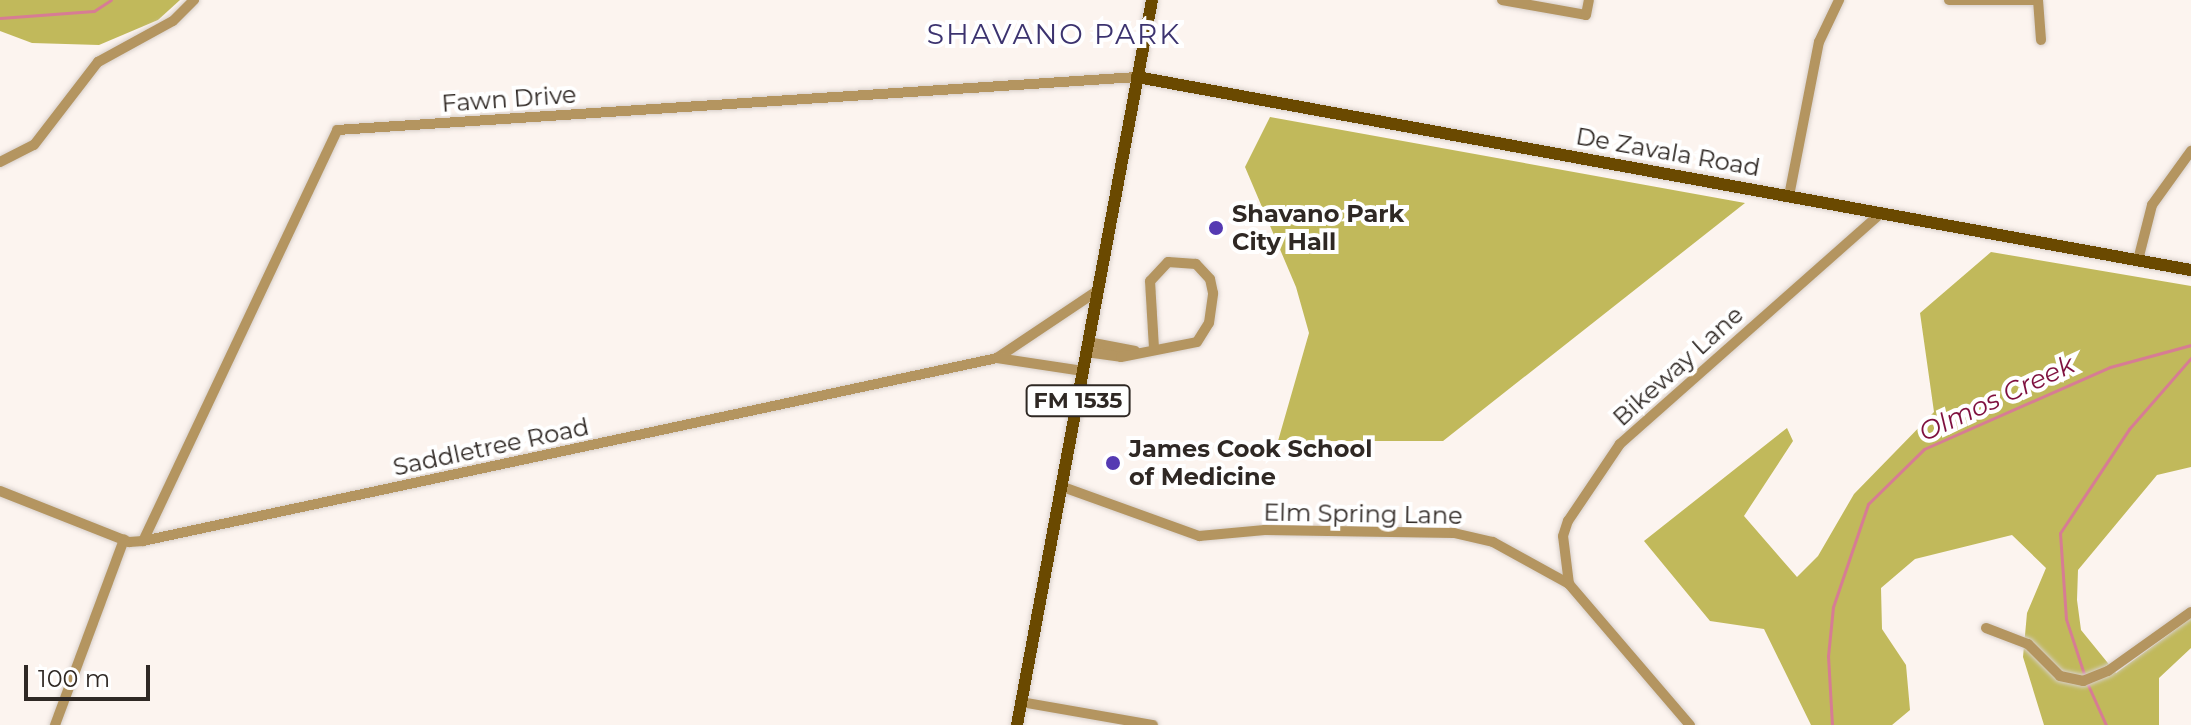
<!DOCTYPE html>
<html>
<head>
<meta charset="utf-8">
<style>
	body { margin:0 }
	#map { position:relative; width:2191px; height:725px; overflow:hidden; background:#fcf4ef; font-family:Montserrat,sans-serif }
	div>[style] { position:absolute }
	.forest>* { inset:0; background:#c1b95b }
	.stream>* { height:3px; margin:-1.5px; padding:0 1.5px; transform-origin:1.5px; border-radius:1.5px; background:#d77c94 }
	.roads { filter:drop-shadow(0 0 2px #d7cfca) drop-shadow(0 0 2px #d7cfca) }
	.minor>* { height:10px; margin:-5px; padding:0 5px; transform-origin:5px; border-radius:5px; background:#b49560 }
	.major>* { height:12px; margin:-6px; padding:0 6px; transform-origin:6px; border-radius:6px; background:#6a4900 }
	.dots>* { width:22px; height:22px; translate:-50% -50%; box-sizing:border-box; border:4px solid #fff; border-radius:50% }
	span { translate:-50% -50%; white-space:nowrap; text-align:center; line-height:1.15; -webkit-text-stroke:8px #fff; paint-order:stroke }
	.shield-label span { padding:2px 6px; background:#fff; border:2px solid; border-radius:6px; -webkit-text-stroke-width:0 }
	.shield-label { font-size:22px; color:#2f2824; font-weight:700 }
	.street-label { font-size:24px; color:#2f2824 }
	.poi-label { font-size:24px; color:#2f2824; font-weight:700 }
	.left { translate:0 -50%; text-align:left }
	.water-label { font-size:26px; color:#7f103e; font-style:italic }
	.quarter-label { font-size:28px; color:#3c336f; letter-spacing:2px }
	.scale { position:absolute; left:24px; top:665px; width:126px; height:36px; box-sizing:border-box; border:4px solid #2f2824; border-top:0; padding-left:10px; font-size:24px; line-height:28px; white-space:nowrap; color:#2f2824; -webkit-text-stroke:6px #fff; paint-order:stroke }
</style>
</head>
<body>
<div id="map">
	<div class="forest">
		<i style="clip-path:polygon(0 0,180px 0,158px 20px,99px 45px,32px 43px,0 31px)"></i>
		<i style="clip-path:polygon(1270px 117px,1745px 203px,1443px 441px,1278px 441px,1309px 333px,1296px 287px,1245px 167px)"></i>
		<i style="clip-path:polygon(1991px 252px,2191px 286px,2191px 467px,2157px 475px,2078px 570px,2077px 600px,2081px 630px,2116px 673px,2191px 618px,2191px 648px,2159px 678px,2159px 725px,2044px 725px,2023px 657px,2027px 613px,2046px 568px,2012px 535px,1915px 559px,1881px 588px,1882px 629px,1906px 665px,1910px 710px,1892px 725px,1811px 725px,1764px 629px,1710px 621px,1644px 541px,1787px 428px,1793px 441px,1744px 516px,1797px 577px,1818px 556px,1854px 494px,1934px 412px,1920px 313px)"></i>
	</div>
	<div class="stream">
		<i style="left:0;top:18px;width:94px;rotate:-4.3deg"></i>
		<i style="left:94px;top:11px;width:20px;rotate:-33deg"></i>
		<i style="left:2084px;top:674px;width:58px;rotate:-108.1deg"></i>
		<i style="left:2066px;top:619px;width:86px;rotate:-94deg"></i>
		<i style="left:2060px;top:533px;width:125px;rotate:-56.4deg"></i>
		<i style="left:2129px;top:429px;width:94px;rotate:-48.9deg"></i>
		<i style="left:2088px;top:685px;width:44px;rotate:65.8deg"></i>
		<i style="left:1832px;top:725px;width:69px;rotate:-93.3deg"></i>
		<i style="left:1828px;top:656px;width:49px;rotate:-84.2deg"></i>
		<i style="left:1833px;top:607px;width:109px;rotate:-71.2deg"></i>
		<i style="left:1868px;top:504px;width:78px;rotate:-44.5deg"></i>
		<i style="left:1924px;top:449px;width:203px;rotate:-23.8deg"></i>
		<i style="left:2110px;top:367px;width:84px;rotate:-15.2deg"></i>
	</div>
	<div class="roads">
		<div class="minor">
			<i style="left:1502px;top:0;width:85px;rotate:10.1deg"></i>
			<i style="left:1586px;top:15px;width:15px;rotate:-79deg"></i>
			<i style="left:1949px;top:0;width:88px"></i>
			<i style="left:2038px;top:0;width:40px;rotate:85.7deg"></i>
			<i style="left:0;top:162px;width:38px;rotate:-27deg"></i>
			<i style="left:34px;top:145px;width:105px;rotate:-52.4deg"></i>
			<i style="left:98px;top:62px;width:85px;rotate:-28.7deg"></i>
			<i style="left:173px;top:21px;width:30px;rotate:-45deg"></i>
			<i style="left:1789px;top:196px;width:157px;rotate:-79deg"></i>
			<i style="left:1819px;top:42px;width:47px;rotate:-64.5deg"></i>
			<i style="left:2138px;top:260px;width:57px;rotate:-75.7deg"></i>
			<i style="left:2152px;top:205px;width:67px;rotate:-54.2deg"></i>
			<i style="left:1088px;top:342px;width:48px;rotate:10.8deg"></i>
			<i style="left:1086px;top:352px;width:35px;rotate:8deg"></i>
			<i style="left:1121px;top:357px;width:77px;rotate:-11.2deg"></i>
			<i style="left:1197px;top:342px;width:22px;rotate:-58deg"></i>
			<i style="left:1209px;top:323px;width:30px;rotate:-82deg"></i>
			<i style="left:1213px;top:293px;width:14px;rotate:-102deg"></i>
			<i style="left:1210px;top:279px;width:21px;rotate:-133deg"></i>
			<i style="left:1196px;top:264px;width:28px;rotate:-176deg"></i>
			<i style="left:1168px;top:262px;width:26px;rotate:133deg"></i>
			<i style="left:1150px;top:281px;width:67px;rotate:86.6deg"></i>
			<i style="left:997px;top:358px;width:120px;rotate:-33.8deg"></i>
			<i style="left:1063px;top:487px;width:145px;rotate:19.8deg"></i>
			<i style="left:1199px;top:536px;width:66px;rotate:-5.2deg"></i>
			<i style="left:1265px;top:530px;width:189px;rotate:0.9deg"></i>
			<i style="left:1454px;top:533px;width:40px;rotate:13deg"></i>
			<i style="left:1493px;top:542px;width:87px;rotate:28.9deg"></i>
			<i style="left:1569px;top:584px;width:186px;rotate:49.4deg"></i>
			<i style="left:0;top:491px;width:139px;rotate:21.6deg"></i>
			<i style="left:129px;top:542px;width:14px;rotate:-4deg"></i>
			<i style="left:143px;top:541px;width:873px;rotate:-12.09deg"></i>
			<i style="left:997px;top:358px;width:87px;rotate:8.6deg"></i>
			<i style="left:143px;top:541px;width:454px;rotate:-64.7deg"></i>
			<i style="left:337px;top:130px;width:802px;rotate:-3.79deg"></i>
			<i style="left:1569px;top:584px;width:48px;rotate:-97.1deg"></i>
			<i style="left:1563px;top:536px;width:16px;rotate:-72deg"></i>
			<i style="left:1568px;top:521px;width:93px;rotate:-56deg"></i>
			<i style="left:1620px;top:444px;width:349px;rotate:-41.5deg"></i>
			<i style="left:1986px;top:628px;width:45px;rotate:20.9deg"></i>
			<i style="left:2028px;top:644px;width:45px;rotate:45deg"></i>
			<i style="left:2060px;top:676px;width:24px;rotate:12deg"></i>
			<i style="left:2083px;top:681px;width:27px;rotate:-22deg"></i>
			<i style="left:2108px;top:671px;width:102px;rotate:-35.4deg"></i>
			<i style="left:1021px;top:702px;width:134px;rotate:9.9deg"></i>
			<i style="left:55px;top:725px;width:198px;rotate:-69.6deg"></i>
		</div>
		<div class="major">
			<i style="left:1137px;top:77px;width:1072px;rotate:10.38deg"></i>
			<i style="left:1017px;top:725px;width:737px;rotate:-79.45deg"></i>
		</div>
	</div>
	<div class="dots">
		<i style="left:1216px;top:228px;background:#553ab2"></i>
		<i style="left:1113px;top:463px;background:#553ab2"></i>
	</div>
	<div class="shield-label">
		<span style="left:1078px;top:401px">FM 1535</span>
	</div>
	<div class="street-label">
		<span style="left:509px;top:99px;rotate:-4deg">Fawn Drive</span>
		<span style="left:1668px;top:152px;rotate:10deg">De Zavala Road</span>
		<span style="left:1678px;top:366px;rotate:-42deg">Bikeway Lane</span>
		<span style="left:491px;top:447px;rotate:-12deg">Saddletree Road</span>
		<span style="left:1363px;top:514px;rotate:1deg">Elm Spring Lane</span>
	</div>
	<div class="poi-label">
		<span class="left" style="left:1232px;top:228px">Shavano Park<br>City Hall</span>
		<span class="left" style="left:1129px;top:463px">James Cook School<br>of Medicine</span>
	</div>
	<div class="water-label">
		<span style="left:1997px;top:399px;rotate:-25deg">Olmos Creek</span>
	</div>
	<div class="quarter-label">
		<span style="left:1054px;top:34px">SHAVANO PARK</span>
	</div>
	<div class="scale">100 m</div>
</div>
</body>
</html>
